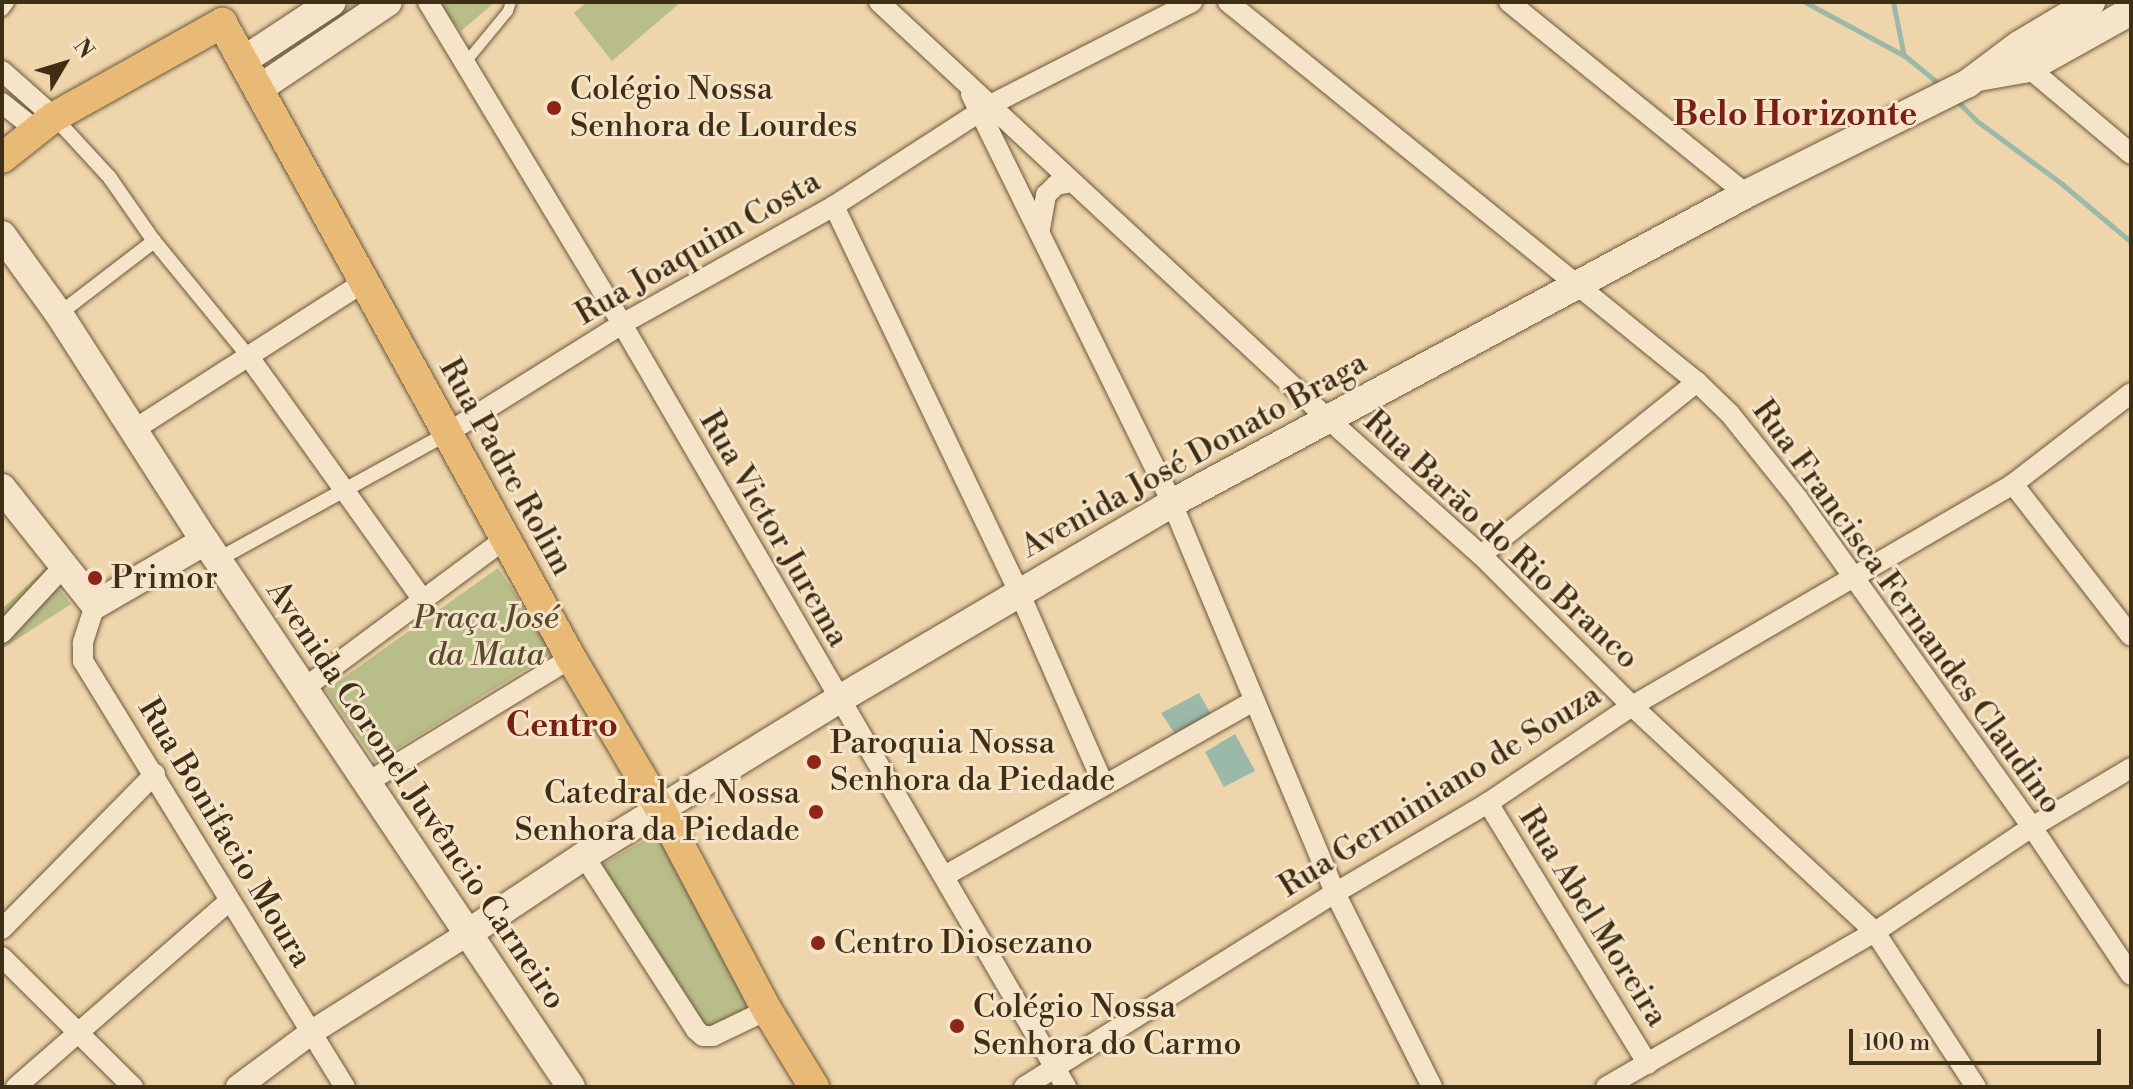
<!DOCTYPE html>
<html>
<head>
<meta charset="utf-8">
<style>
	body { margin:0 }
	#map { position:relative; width:2133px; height:1089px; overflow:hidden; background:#efd5ab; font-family:"Libre Bodoni",serif }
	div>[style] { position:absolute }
	.green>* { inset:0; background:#b9bd89 }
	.water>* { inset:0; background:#9ab9a9 }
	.stream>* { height:5px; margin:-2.5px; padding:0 2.5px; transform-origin:2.5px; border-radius:2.5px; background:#9ab9a9 }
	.roads { filter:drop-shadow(0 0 2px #6b583b) drop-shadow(0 0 2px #6b583b) }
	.service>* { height:10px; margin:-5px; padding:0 5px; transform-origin:5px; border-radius:5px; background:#f5e4c8 }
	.pedestrian>* { height:14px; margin:-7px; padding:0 7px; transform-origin:7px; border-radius:7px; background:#f5e4c8 }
	.minor>* { height:20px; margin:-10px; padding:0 10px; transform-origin:10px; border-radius:10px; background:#f5e4c8 }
	.tertiary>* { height:24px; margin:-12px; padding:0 12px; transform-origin:12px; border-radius:12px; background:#f5e4c8 }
	.secondary>* { height:28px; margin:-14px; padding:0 14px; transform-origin:14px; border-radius:14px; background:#f5e4c8 }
	.primary>* { height:30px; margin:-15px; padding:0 15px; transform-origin:15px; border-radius:15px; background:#e8ba76 }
	.dots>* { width:22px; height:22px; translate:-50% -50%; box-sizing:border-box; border:4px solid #f5e4c8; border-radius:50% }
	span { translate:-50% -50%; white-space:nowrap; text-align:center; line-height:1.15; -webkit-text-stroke:6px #f5e4c8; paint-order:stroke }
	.poi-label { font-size:32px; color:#3f2e16 }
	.left { translate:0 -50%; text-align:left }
	.right { translate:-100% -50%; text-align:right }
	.street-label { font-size:32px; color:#3f2e16 }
	.park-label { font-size:32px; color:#574b2d; font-style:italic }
	.neighbourhood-label { font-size:34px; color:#7a1f14; font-weight:700 }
	.frame { position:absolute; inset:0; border:4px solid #3f2e16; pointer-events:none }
	.north { position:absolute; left:24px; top:24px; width:80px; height:80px; -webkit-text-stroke:6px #f5e4c8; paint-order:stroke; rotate:52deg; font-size:22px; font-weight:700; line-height:32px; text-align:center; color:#3f2e16 }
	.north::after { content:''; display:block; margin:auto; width:28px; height:36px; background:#3f2e16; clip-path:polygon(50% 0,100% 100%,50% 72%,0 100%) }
	.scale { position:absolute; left:1849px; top:1029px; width:252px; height:36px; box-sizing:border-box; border:4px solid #3f2e16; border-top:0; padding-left:10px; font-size:24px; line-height:28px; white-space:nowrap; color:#3f2e16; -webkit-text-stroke:6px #f5e4c8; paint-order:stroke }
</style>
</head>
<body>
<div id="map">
	<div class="green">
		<i style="clip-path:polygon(352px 2px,382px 2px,275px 66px,269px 58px)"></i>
		<i style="clip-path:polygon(435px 2px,495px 2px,461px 31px)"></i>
		<i style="clip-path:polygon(587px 2px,681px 2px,612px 61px,574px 13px)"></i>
		<i style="clip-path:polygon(498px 568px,554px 652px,375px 762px,326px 690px)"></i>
		<i style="clip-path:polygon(44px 570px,71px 604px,2px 649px,2px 609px)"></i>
		<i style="clip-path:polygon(657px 833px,752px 1005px,705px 1034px,601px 865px)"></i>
	</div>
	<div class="water">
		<i style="clip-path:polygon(1199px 693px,1213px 718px,1177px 737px,1161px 713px)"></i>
		<i style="clip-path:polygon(1235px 734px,1255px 771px,1224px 787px,1205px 752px)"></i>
	</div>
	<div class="stream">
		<i style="left:1805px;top:2px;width:114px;rotate:28.4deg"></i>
		<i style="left:1905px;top:56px;width:49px;rotate:39.2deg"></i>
		<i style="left:1893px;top:2px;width:55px;rotate:78.5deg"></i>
		<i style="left:1956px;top:100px;width:30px;rotate:45deg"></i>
		<i style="left:1977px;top:121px;width:106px;rotate:36.5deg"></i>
		<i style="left:2062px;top:184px;width:90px;rotate:40deg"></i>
	</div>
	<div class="roads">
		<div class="service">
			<i style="left:466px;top:62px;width:66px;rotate:-50.5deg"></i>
			<i style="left:508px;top:11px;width:9px;rotate:-72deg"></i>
		</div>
		<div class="pedestrian">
			<i style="left:2px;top:9px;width:9px;rotate:-54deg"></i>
			<i style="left:54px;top:117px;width:83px;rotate:47.4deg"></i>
			<i style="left:110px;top:178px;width:77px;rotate:55.1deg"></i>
			<i style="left:154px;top:241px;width:150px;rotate:50.7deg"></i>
			<i style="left:59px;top:314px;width:120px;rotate:-37.5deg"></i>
			<i style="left:217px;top:560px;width:261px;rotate:-28.8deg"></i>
		</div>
		<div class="minor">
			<i style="left:428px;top:2px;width:376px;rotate:58.9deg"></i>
			<i style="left:622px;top:324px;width:883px;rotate:59.8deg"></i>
			<i style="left:879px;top:2px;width:611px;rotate:42.88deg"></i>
			<i style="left:1327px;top:418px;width:206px;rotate:41.7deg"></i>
			<i style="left:1481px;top:555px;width:214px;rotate:45deg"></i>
			<i style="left:1632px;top:706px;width:332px;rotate:42.9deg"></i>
			<i style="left:1875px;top:932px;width:185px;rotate:56.9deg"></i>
			<i style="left:1228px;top:2px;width:604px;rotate:39.02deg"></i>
			<i style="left:1697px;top:382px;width:46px;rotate:44.1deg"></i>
			<i style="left:1730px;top:414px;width:109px;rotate:51.3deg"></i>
			<i style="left:1798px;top:499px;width:403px;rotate:54.5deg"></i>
			<i style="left:2032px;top:827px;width:178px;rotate:56.2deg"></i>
			<i style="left:1509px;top:2px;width:305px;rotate:39deg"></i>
			<i style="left:2029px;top:68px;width:133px;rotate:40.1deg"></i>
			<i style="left:2px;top:71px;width:69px;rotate:41.5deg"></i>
			<i style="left:971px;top:94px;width:456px;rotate:63.8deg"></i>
			<i style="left:1172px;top:503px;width:423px;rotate:67.3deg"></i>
			<i style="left:1335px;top:893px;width:217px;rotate:63.4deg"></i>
			<i style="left:2px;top:103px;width:43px;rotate:38.5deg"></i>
			<i style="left:834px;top:206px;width:428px;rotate:64.4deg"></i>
			<i style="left:1019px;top:592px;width:209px;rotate:66.3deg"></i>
			<i style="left:1040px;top:229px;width:35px;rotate:-80deg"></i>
			<i style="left:1046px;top:195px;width:14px;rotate:-45deg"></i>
			<i style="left:1056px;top:185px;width:16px;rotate:-11deg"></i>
			<i style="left:249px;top:357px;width:299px;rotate:54.4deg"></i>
			<i style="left:135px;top:429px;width:272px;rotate:-32.7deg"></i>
			<i style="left:446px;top:434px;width:208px;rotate:-32deg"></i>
			<i style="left:622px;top:324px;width:243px;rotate:-29.1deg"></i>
			<i style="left:834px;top:206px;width:186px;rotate:-32.9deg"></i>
			<i style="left:990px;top:105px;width:227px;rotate:-27deg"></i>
			<i style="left:2013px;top:484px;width:192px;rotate:52.2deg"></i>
			<i style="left:1481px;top:555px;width:277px;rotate:-38.7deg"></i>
			<i style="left:95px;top:605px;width:40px;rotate:108deg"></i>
			<i style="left:83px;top:643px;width:18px;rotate:90deg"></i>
			<i style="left:83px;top:661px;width:500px;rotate:58.41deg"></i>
			<i style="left:2px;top:633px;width:91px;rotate:-47.2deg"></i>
			<i style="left:303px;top:689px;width:252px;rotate:-36.6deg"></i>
			<i style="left:368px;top:782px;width:238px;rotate:-31.4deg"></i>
			<i style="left:1488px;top:803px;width:306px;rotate:58.5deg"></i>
			<i style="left:584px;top:856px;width:207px;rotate:57.2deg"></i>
			<i style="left:696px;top:1030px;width:9px;rotate:41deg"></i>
			<i style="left:703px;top:1036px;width:10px"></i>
			<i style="left:713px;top:1036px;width:60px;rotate:-25.7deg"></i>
			<i style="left:946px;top:875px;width:353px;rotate:-29.5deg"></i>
			<i style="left:2px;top:929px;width:218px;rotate:-45.4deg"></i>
			<i style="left:2px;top:957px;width:185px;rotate:44.8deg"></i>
			<i style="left:16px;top:1087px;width:283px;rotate:-41.1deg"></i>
			<i style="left:1024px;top:1087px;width:367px;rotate:-32deg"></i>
			<i style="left:1335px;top:893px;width:178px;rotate:-30.5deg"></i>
			<i style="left:1488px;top:803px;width:174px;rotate:-34deg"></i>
			<i style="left:1632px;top:706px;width:441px;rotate:-30.2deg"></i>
			<i style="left:2013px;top:484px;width:149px;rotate:-37.6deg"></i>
			<i style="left:1606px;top:1087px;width:310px;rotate:-30deg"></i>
			<i style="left:1875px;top:932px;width:189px;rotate:-33.8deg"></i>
			<i style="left:2032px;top:827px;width:115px;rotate:-30.8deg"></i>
		</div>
		<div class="tertiary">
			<i style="left:238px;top:1087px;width:92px;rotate:-36.6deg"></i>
			<i style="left:312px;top:1032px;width:183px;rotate:-32.3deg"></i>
		</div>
		<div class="secondary">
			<i style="left:244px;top:60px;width:105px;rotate:-33.4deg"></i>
			<i style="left:1978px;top:77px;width:52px;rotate:-10deg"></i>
			<i style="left:2029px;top:68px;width:117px;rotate:-29.2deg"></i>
			<i style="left:260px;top:88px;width:154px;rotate:-33.9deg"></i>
			<i style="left:2px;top:235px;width:97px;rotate:54.2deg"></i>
			<i style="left:59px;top:314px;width:270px;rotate:57.3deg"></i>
			<i style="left:205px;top:541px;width:657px;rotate:56.16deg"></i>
			<i style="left:2px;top:488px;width:149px;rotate:51.5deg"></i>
			<i style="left:95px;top:605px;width:127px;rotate:-30.2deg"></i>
			<i style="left:467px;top:934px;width:141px;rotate:-33.7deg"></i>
			<i style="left:584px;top:856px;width:298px;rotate:-31.6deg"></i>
			<i style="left:838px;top:700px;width:388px;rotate:-30.5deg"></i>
			<i style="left:1172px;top:503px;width:652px;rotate:-28.29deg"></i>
			<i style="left:1746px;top:194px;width:247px;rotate:-26.5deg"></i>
			<i style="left:1967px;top:84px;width:65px;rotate:-36.9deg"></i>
			<i style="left:2019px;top:45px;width:84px;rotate:-30.8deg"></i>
		</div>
		<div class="primary">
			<i style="left:2px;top:158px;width:66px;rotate:-38.3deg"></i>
			<i style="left:54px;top:117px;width:193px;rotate:-29.2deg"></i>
			<i style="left:222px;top:23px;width:725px;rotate:61.21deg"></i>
			<i style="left:571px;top:658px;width:177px;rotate:59.4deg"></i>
			<i style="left:661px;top:810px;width:226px;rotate:62.1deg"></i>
			<i style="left:767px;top:1010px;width:90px;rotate:58.6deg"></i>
		</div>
	</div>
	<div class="dots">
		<i style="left:554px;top:108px;background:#8f2418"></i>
		<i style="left:95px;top:578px;background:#8f2418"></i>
		<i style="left:814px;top:762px;background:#8f2418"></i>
		<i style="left:816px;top:812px;background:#8f2418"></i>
		<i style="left:818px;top:943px;background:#8f2418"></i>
		<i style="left:957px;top:1026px;background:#8f2418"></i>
	</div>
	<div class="poi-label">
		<span class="left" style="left:570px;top:108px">Colégio Nossa<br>Senhora de Lourdes</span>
		<span class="left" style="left:111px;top:578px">Primor</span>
		<span class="left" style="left:830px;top:762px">Paroquia Nossa<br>Senhora da Piedade</span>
		<span class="right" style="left:800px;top:812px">Catedral de Nossa<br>Senhora da Piedade</span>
		<span class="left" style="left:834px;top:943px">Centro Diosezano</span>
		<span class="left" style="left:973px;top:1026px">Colégio Nossa<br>Senhora do Carmo</span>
	</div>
	<div class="street-label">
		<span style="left:698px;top:248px;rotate:-30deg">Rua Joaquim Costa</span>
		<span style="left:1194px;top:455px;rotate:-29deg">Avenida José Donato Braga</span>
		<span style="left:506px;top:467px;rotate:61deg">Rua Padre Rolim</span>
		<span style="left:774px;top:529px;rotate:60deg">Rua Victor Jurema</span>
		<span style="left:1501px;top:540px;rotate:43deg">Rua Barāo do Rio Branco</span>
		<span style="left:1907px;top:607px;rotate:54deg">Rua Francisca Fernandes Claudino</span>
		<span style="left:1440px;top:791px;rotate:-32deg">Rua Germiniano de Souza</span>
		<span style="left:416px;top:795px;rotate:56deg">Avenida Coronel Juvêncio Carneiro</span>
		<span style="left:225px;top:833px;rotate:59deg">Rua Bonifacio Moura</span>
		<span style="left:1593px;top:917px;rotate:58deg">Rua Abel Moreira</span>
	</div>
	<div class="park-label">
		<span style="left:486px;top:637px">Praça José<br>da Mata</span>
	</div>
	<div class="neighbourhood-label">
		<span style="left:1795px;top:116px">Belo Horizonte</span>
		<span style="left:562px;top:727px">Centro</span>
	</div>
	<div class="frame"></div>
	<div class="north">N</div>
	<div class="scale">100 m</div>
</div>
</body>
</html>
